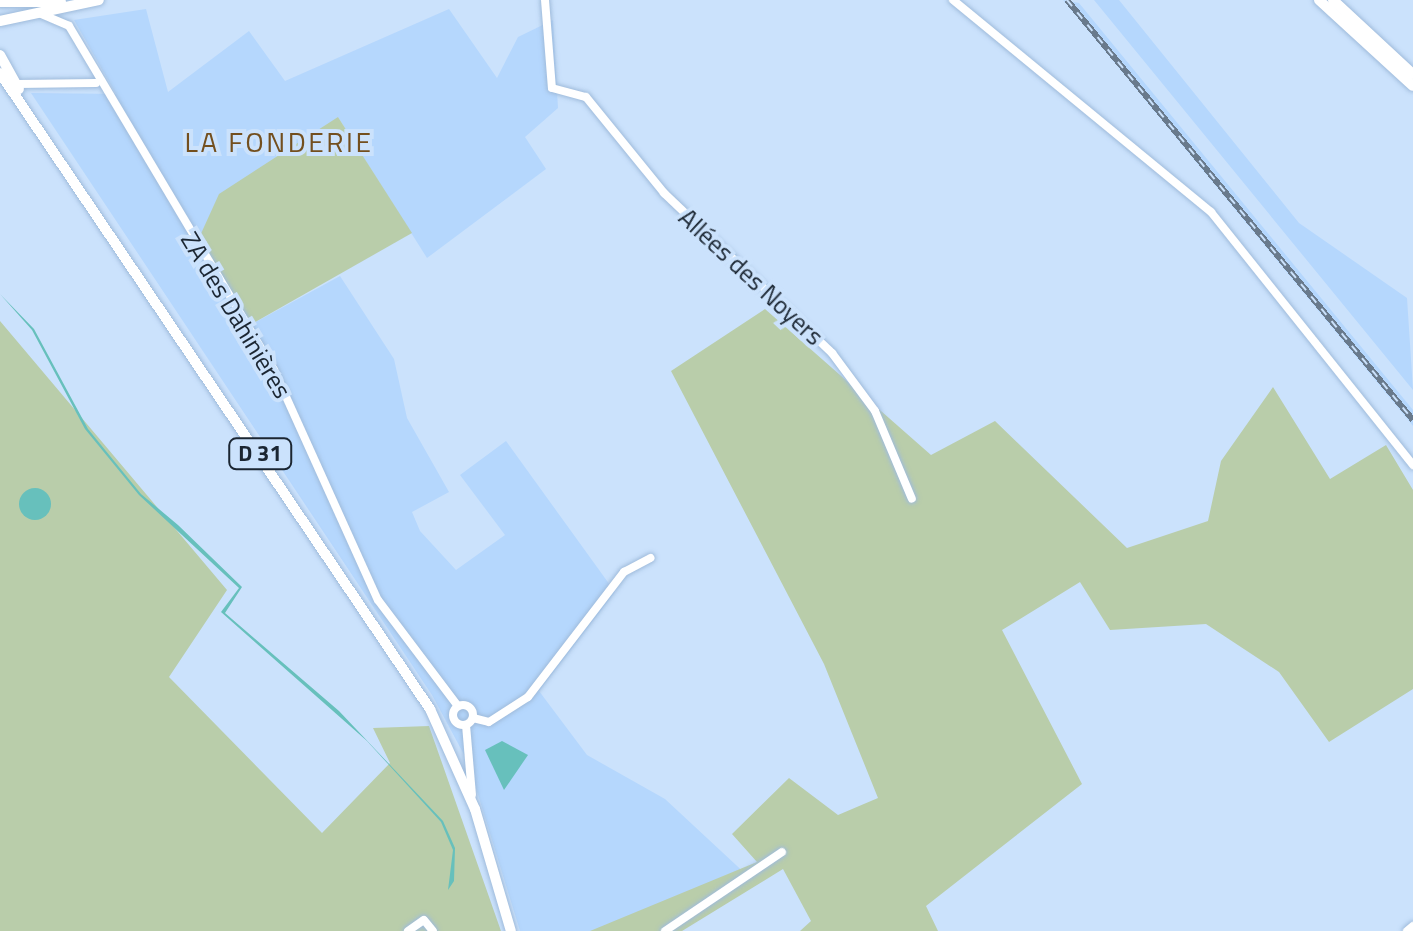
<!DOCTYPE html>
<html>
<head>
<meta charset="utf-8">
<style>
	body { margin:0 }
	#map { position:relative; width:1413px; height:931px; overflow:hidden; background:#cbe2fc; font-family:"Titillium Web",sans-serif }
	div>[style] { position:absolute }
	.built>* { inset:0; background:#b5d7fd }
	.green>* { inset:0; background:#b9cdaa }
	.water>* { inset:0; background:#67c0bc }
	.round { border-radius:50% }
	.roads { filter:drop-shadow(0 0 2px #9fbbdb) drop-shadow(0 0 2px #9fbbdb) }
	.minor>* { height:8px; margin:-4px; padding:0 4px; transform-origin:4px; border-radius:4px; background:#fff }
	.minor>.ring { margin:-4px; padding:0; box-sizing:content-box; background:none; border:8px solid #fff; border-radius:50% }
	.major>* { height:10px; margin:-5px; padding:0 5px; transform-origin:5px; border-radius:5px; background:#fff }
	.rail>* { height:6px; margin-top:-3px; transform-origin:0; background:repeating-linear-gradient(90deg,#cbe2fc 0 8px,#697a8c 0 16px); box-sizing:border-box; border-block:2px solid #697a8c }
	span { translate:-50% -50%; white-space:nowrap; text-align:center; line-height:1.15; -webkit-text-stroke:8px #cbe2fc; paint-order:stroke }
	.shield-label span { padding:2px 8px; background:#cbe2fc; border:2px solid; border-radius:8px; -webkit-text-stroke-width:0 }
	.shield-label { font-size:22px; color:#1b2632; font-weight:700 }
	.street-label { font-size:25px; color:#1b2632 }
	.neighbourhood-label { font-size:28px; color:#734f1e; letter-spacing:2.5px }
</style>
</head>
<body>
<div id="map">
	<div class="built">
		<i style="clip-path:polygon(1063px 0,1079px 3px,1413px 410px,1413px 426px)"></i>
		<i style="clip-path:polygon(1094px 0,1119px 0,1299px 223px,1407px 298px,1413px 390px)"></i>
		<i style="clip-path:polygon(146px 9px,168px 92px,249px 31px,285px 81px,449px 9px,497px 78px,518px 37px,553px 20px,558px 108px,525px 137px,546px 169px,427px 258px,338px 117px,252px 324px,340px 276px,394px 359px,407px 418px,449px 492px,412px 512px,420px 531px,456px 570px,505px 535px,460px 475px,506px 441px,615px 592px,539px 691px,587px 755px,665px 799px,750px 878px,673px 931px,520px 931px,468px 762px,432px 695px,31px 93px,116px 94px,74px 20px)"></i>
	</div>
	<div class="green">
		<i style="clip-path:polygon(338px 117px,412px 233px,252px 324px,199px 238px,219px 194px)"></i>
		<i style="clip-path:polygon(765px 309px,931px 455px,995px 421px,1127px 548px,1208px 521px,1221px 461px,1273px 387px,1330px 479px,1386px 445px,1413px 490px,1413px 689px,1329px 742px,1279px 672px,1206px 624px,1110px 630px,1080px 582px,1002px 630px,1082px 784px,926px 906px,938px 931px,800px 931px,811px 921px,783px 869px,682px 931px,590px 931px,757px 862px,732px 834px,789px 778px,838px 815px,878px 798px,824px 664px,671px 371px)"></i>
		<i style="clip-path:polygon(0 321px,227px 590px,169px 677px,322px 833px,390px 763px,373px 728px,429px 726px,501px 931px,0 931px)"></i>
	</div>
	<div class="water">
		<i style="clip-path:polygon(0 294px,34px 329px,88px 429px,141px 494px,178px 525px,242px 587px,225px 613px,339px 711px,443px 821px,455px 848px,454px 881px,448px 890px,453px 850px,441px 822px,367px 741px,221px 612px,239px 588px,139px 495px,85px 429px,32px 330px)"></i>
		<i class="round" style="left:19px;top:488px;width:32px;height:32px"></i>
		<i style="clip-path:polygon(502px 741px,528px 755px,504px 790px,485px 750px)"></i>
	</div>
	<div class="roads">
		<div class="minor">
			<i style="left:545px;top:0;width:88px;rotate:85.5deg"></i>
			<i style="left:552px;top:88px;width:35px;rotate:15deg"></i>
			<i style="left:586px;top:97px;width:124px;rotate:50.9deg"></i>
			<i style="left:664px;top:193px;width:232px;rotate:43.6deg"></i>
			<i style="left:832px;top:353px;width:72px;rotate:53.4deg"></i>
			<i style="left:875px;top:411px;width:95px;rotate:67.2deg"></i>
			<i style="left:953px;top:0;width:334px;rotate:39.4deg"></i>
			<i style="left:1211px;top:212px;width:324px;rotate:51.4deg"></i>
			<i style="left:41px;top:14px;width:30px;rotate:23deg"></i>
			<i style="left:69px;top:26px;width:400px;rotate:59.2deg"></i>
			<i style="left:274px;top:370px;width:252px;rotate:65.7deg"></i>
			<i style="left:378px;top:600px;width:133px;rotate:53deg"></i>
			<i style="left:17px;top:84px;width:79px;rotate:-0.7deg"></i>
			<i class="ring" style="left:453px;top:705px;width:12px;height:12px"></i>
			<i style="left:473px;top:718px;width:16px;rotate:14deg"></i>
			<i style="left:489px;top:722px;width:46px;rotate:-32.7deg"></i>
			<i style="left:528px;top:697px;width:158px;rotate:-52.5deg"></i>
			<i style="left:624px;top:572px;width:30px;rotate:-28deg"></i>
			<i style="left:466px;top:725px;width:70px;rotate:85.1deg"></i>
			<i style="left:408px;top:931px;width:19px;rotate:-35deg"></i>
			<i style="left:424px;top:920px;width:14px;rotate:51deg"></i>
			<i style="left:665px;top:931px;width:141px;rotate:-34deg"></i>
			<i style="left:1407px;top:931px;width:8px;rotate:-40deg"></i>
		</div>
		<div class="major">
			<i style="left:1319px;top:0;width:127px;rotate:42.5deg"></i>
			<i style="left:1333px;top:0;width:109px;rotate:42.8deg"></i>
			<i style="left:0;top:2px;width:61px"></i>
			<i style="left:0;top:21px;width:101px;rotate:-12deg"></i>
			<i style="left:0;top:55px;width:39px;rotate:61deg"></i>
			<i style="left:0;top:73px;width:768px;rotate:55.94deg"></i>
			<i style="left:430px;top:709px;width:110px;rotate:65.8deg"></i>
			<i style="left:475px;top:809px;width:127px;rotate:73.6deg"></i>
		</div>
	</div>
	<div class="rail">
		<i style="left:1067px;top:0;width:544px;rotate:50.52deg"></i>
	</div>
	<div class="shield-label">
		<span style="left:260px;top:454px">D 31</span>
	</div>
	<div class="street-label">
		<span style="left:751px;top:277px;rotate:43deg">Allées des Noyers</span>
		<span style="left:236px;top:315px;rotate:59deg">ZA des Dahinières</span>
	</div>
	<div class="neighbourhood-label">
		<span style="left:279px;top:142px">LA FONDERIE</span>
	</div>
</div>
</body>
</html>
